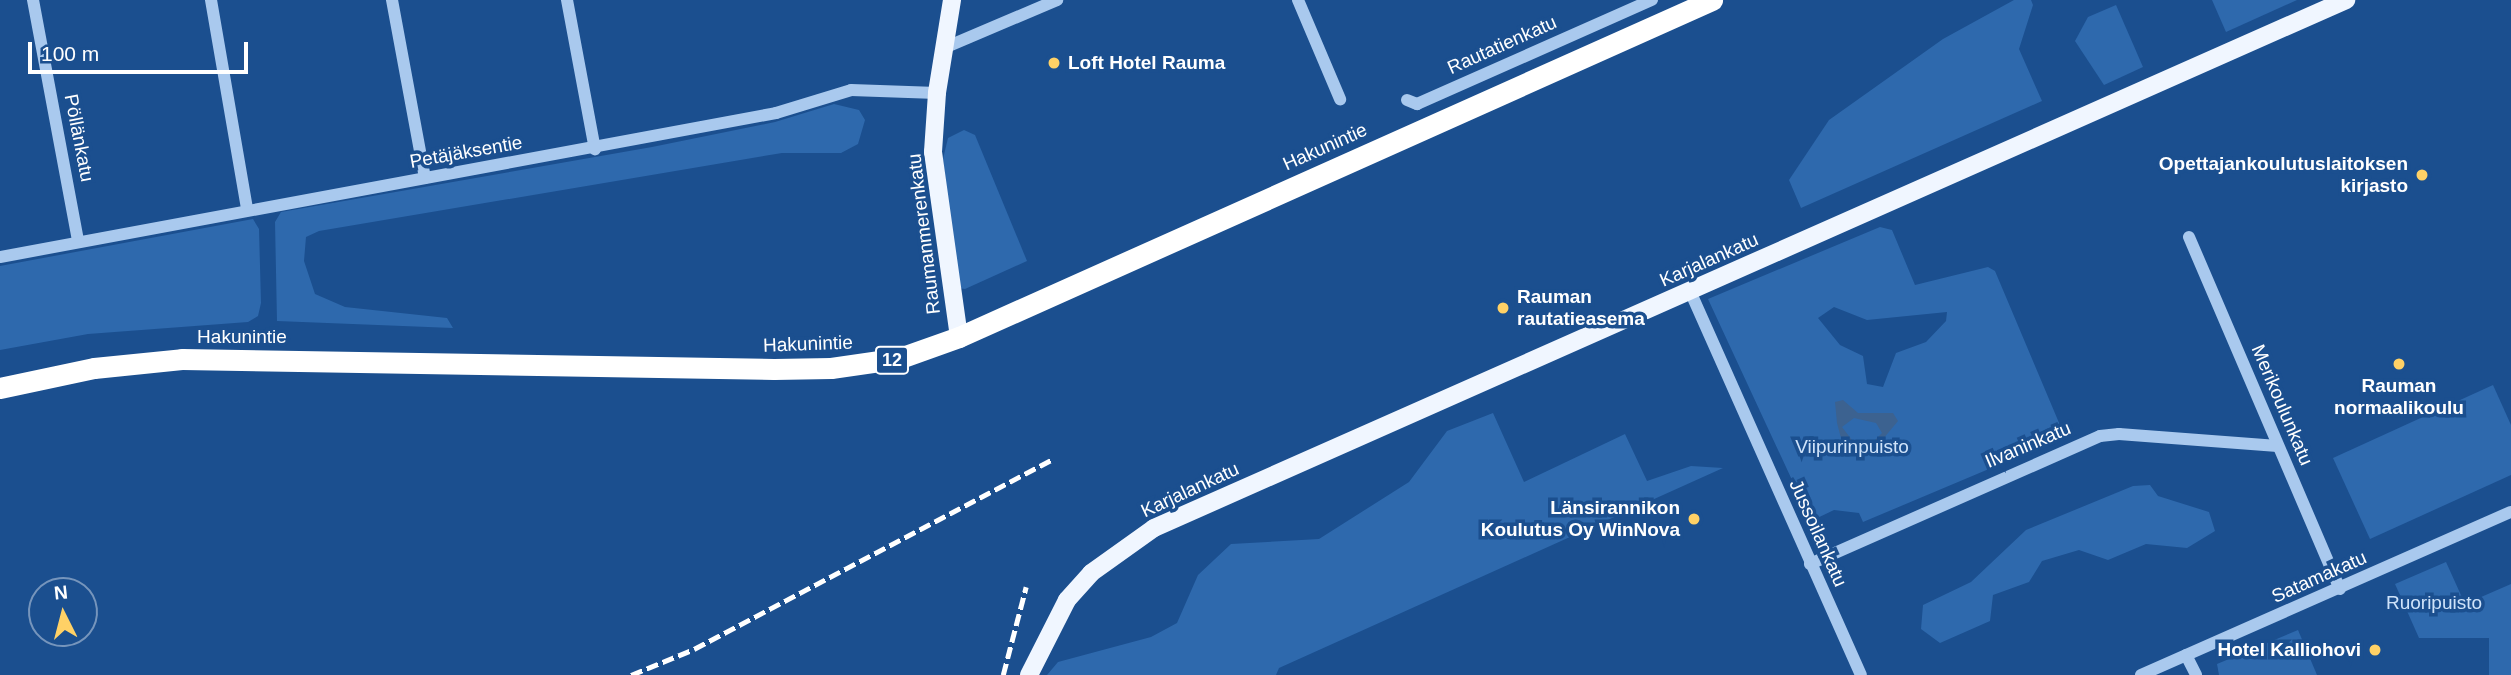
<!DOCTYPE html>
<html>
<head>
<meta charset="utf-8">
<style>
	body { margin:0 }
	#map { position:relative; width:2511px; height:675px; overflow:hidden; background:#1b4f8f; font-family:Arial,sans-serif }
	div>[style] { position:absolute }
	.green>* { inset:0; background:#2e69ad }
	.water>* { inset:0; background:#3c6290 }
	.minor>* { height:12px; margin:-6px; padding:0 6px; transform-origin:6px; border-radius:6px; background:#a9c9ee }
	.major>* { height:18px; margin:-9px; padding:0 9px; transform-origin:9px; border-radius:9px; background:#f0f6ff }
	.highway>* { height:21px; margin:-10.5px; padding:0 10.5px; transform-origin:10.5px; border-radius:10.5px; background:#fff }
	.rail>* { height:4.5px; margin-top:-2.25px; transform-origin:0; background:repeating-linear-gradient(90deg,#fff 0 12px,transparent 0 17px) }
	.dots>* { width:19px; height:19px; translate:-50% -50%; box-sizing:border-box; border:4px solid #1b4f8f; border-radius:50% }
	span { translate:-50% -50%; white-space:nowrap; text-align:center; line-height:1.15; -webkit-text-stroke:7px #1b4f8f; paint-order:stroke }
	.shield-label span { padding:2px 5px; background:#1b4f8f; border:2px solid; border-radius:5px; -webkit-text-stroke-width:0 }
	.shield-label { font-size:18px; color:#fff; font-weight:700 }
	.street-label { font-size:19px; color:#fff }
	.poi-label { font-size:19px; color:#fff; font-weight:700 }
	.left { translate:0 -50%; text-align:left }
	.right { translate:-100% -50%; text-align:right }
	.park-label { font-size:19px; color:#cfe3fa }
	.north { position:absolute; left:28px; top:577px; width:70px; height:70px; box-sizing:border-box; background:#1b4f8f; border:2px solid #7695bc; border-radius:50%; rotate:354deg; font-size:19px; font-weight:700; line-height:28px; text-align:center; color:#fff }
	.north::after { content:''; display:block; margin:auto; width:24px; height:32px; background:#ffd166; clip-path:polygon(50% 0,100% 100%,50% 72%,0 100%) }
	.scale { position:absolute; left:28px; top:42px; width:220px; height:32px; box-sizing:border-box; border:4px solid #fff; border-top:0; padding-left:9px; font-size:21px; line-height:24px; white-space:nowrap; color:#fff; -webkit-text-stroke:5px #1b4f8f; paint-order:stroke }
</style>
</head>
<body>
<div id="map">
	<div class="green">
		<i style="clip-path:polygon(2014px 0,2031px 0,2033px 5px,2019px 49px,2042px 101px,1801px 208px,1789px 180px,1829px 120px,1943px 39px)"></i>
		<i style="clip-path:polygon(2212px 0,2297px 0,2226px 32px)"></i>
		<i style="clip-path:polygon(2116px 5px,2143px 67px,2104px 85px,2075px 41px,2088px 17px)"></i>
		<i style="clip-path:polygon(834px 104px,859px 110px,865px 120px,858px 144px,841px 153px,782px 153px,319px 231px,306px 237px,304px 261px,315px 294px,345px 307px,447px 318px,453px 328px,277px 321px,275px 222px,281px 212px,652px 147px,775px 122px)"></i>
		<i style="clip-path:polygon(964px 130px,975px 135px,1027px 261px,965px 289px,958px 288px,943px 159px,948px 138px)"></i>
		<i style="clip-path:polygon(253px 219px,259px 229px,261px 303px,258px 316px,248px 322px,88px 334px,0 350px,0 266px)"></i>
		<i style="clip-path:polygon(evenodd,1880px 227px,1892px 230px,1915px 285px,1988px 267px,1995px 271px,2065px 437px,1863px 522px,1859px 513px,1834px 510px,1811px 521px,1708px 299px,1880px 227px,1834px 307px,1867px 320px,1947px 312px,1946px 321px,1926px 342px,1896px 353px,1883px 387px,1867px 384px,1863px 356px,1840px 345px,1818px 318px,1834px 307px)"></i>
		<i style="clip-path:polygon(2493px 385px,2511px 425px,2511px 475px,2370px 539px,2333px 458px)"></i>
		<i style="clip-path:polygon(1493px 413px,1524px 482px,1625px 434px,1647px 481px,1691px 466px,1723px 468px,1279px 668px,1276px 675px,1047px 675px,1058px 662px,1151px 637px,1177px 623px,1198px 575px,1231px 544px,1319px 539px,1409px 482px,1447px 431px)"></i>
		<i style="clip-path:polygon(2150px 485px,2158px 496px,2209px 512px,2215px 531px,2187px 548px,2146px 544px,2108px 560px,2079px 550px,2042px 561px,2029px 582px,1993px 595px,1990px 621px,1940px 643px,1921px 629px,1923px 605px,1971px 582px,2026px 530px,2133px 486px)"></i>
		<i style="clip-path:polygon(2446px 562px,2465px 604px,2511px 584px,2511px 675px,2489px 675px,2489px 638px,2419px 638px,2395px 584px)"></i>
		<i style="clip-path:polygon(2298px 630px,2317px 675px,2219px 675px,2217px 664px)"></i>
	</div>
	<div class="water">
		<i style="clip-path:polygon(evenodd,1843px 400px,1858px 413px,1893px 413px,1898px 421px,1878px 445px,1857px 452px,1841px 438px,1837px 423px,1835px 402px,1843px 400px,1854px 418px,1876px 423px,1882px 433px,1871px 444px,1855px 444px,1842px 427px,1854px 418px)"></i>
	</div>
	<div class="minor">
		<i style="left:33px;top:0;width:245px;rotate:79.4deg"></i>
		<i style="left:211px;top:0;width:211px;rotate:80.2deg"></i>
		<i style="left:392px;top:0;width:181px;rotate:79.5deg"></i>
		<i style="left:567px;top:0;width:152px;rotate:79.4deg"></i>
		<i style="left:1298px;top:0;width:108px;rotate:67deg"></i>
		<i style="left:944px;top:48px;width:123px;rotate:-23deg"></i>
		<i style="left:1407px;top:100px;width:11px;rotate:22deg"></i>
		<i style="left:1417px;top:104px;width:257px;rotate:-23.9deg"></i>
		<i style="left:2189px;top:237px;width:383px;rotate:66.8deg"></i>
		<i style="left:0;top:257px;width:789px;rotate:-10.51deg"></i>
		<i style="left:776px;top:113px;width:78px;rotate:-17deg"></i>
		<i style="left:851px;top:90px;width:86px;rotate:2deg"></i>
		<i style="left:1690px;top:291px;width:420px;rotate:66deg"></i>
		<i style="left:1810px;top:564px;width:317px;rotate:-23.8deg"></i>
		<i style="left:2100px;top:436px;width:19px;rotate:-6deg"></i>
		<i style="left:2119px;top:434px;width:159px;rotate:4.3deg"></i>
		<i style="left:2186px;top:655px;width:22px;rotate:63deg"></i>
		<i style="left:2141px;top:675px;width:404px;rotate:-23.8deg"></i>
	</div>
	<div class="major">
		<i style="left:952px;top:0;width:94px;rotate:99.2deg"></i>
		<i style="left:937px;top:93px;width:59px;rotate:93.9deg"></i>
		<i style="left:933px;top:152px;width:187px;rotate:82deg"></i>
		<i style="left:1029px;top:675px;width:84px;rotate:-63.1deg"></i>
		<i style="left:1067px;top:600px;width:36px;rotate:-48deg"></i>
		<i style="left:1091px;top:573px;width:77px;rotate:-35.5deg"></i>
		<i style="left:1154px;top:528px;width:1304px;rotate:-23.89deg"></i>
	</div>
	<div class="highway">
		<i style="left:0;top:388px;width:96px;rotate:-12deg"></i>
		<i style="left:94px;top:368px;width:88px;rotate:-5.8deg"></i>
		<i style="left:182px;top:359px;width:592px;rotate:0.97deg"></i>
		<i style="left:774px;top:369px;width:57px;rotate:-1deg"></i>
		<i style="left:831px;top:368px;width:70px;rotate:-8.2deg"></i>
		<i style="left:900px;top:358px;width:63px;rotate:-19.6deg"></i>
		<i style="left:959px;top:337px;width:825px;rotate:-24.11deg"></i>
	</div>
	<div class="rail">
		<i style="left:631px;top:675px;width:68px;rotate:-22.4deg"></i>
		<i style="left:694px;top:649px;width:404px;rotate:-27.9deg"></i>
		<i style="left:1003px;top:675px;width:91px;rotate:-75.4deg"></i>
	</div>
	<div class="dots">
		<i style="left:1054px;top:63px;background:#ffd166"></i>
		<i style="left:2422px;top:175px;background:#ffd166"></i>
		<i style="left:1503px;top:308px;background:#ffd166"></i>
		<i style="left:2399px;top:364px;background:#ffd166"></i>
		<i style="left:1694px;top:519px;background:#ffd166"></i>
		<i style="left:2375px;top:650px;background:#ffd166"></i>
	</div>
	<div class="shield-label">
		<span style="left:892px;top:360px">12</span>
	</div>
	<div class="street-label">
		<span style="left:1502px;top:45px;rotate:-24deg">Rautatienkatu</span>
		<span style="left:79px;top:138px;rotate:79deg">Pöllänkatu</span>
		<span style="left:1325px;top:147px;rotate:-24deg">Hakunintie</span>
		<span style="left:466px;top:152px;rotate:-10deg">Petäjäksentie</span>
		<span style="left:924px;top:234px;rotate:-97deg">Raumanmerenkatu</span>
		<span style="left:1709px;top:260px;rotate:-24deg">Karjalankatu</span>
		<span style="left:242px;top:337px">Hakunintie</span>
		<span style="left:808px;top:344px;rotate:-2deg">Hakunintie</span>
		<span style="left:2282px;top:405px;rotate:67deg">Merikoulunkatu</span>
		<span style="left:2028px;top:445px;rotate:-23deg">Ilvaninkatu</span>
		<span style="left:1190px;top:490px;rotate:-25deg">Karjalankatu</span>
		<span style="left:1818px;top:533px;rotate:66deg">Jussoilankatu</span>
		<span style="left:2319px;top:577px;rotate:-24deg">Satamakatu</span>
	</div>
	<div class="poi-label">
		<span class="left" style="left:1068px;top:63px">Loft Hotel Rauma</span>
		<span class="right" style="left:2408px;top:175px">Opettajankoulutuslaitoksen<br>kirjasto</span>
		<span class="left" style="left:1517px;top:308px">Rauman<br>rautatieasema</span>
		<span style="left:2399px;top:397px">Rauman<br>normaalikoulu</span>
		<span class="right" style="left:1680px;top:519px">Länsirannikon<br>Koulutus Oy WinNova</span>
		<span class="right" style="left:2361px;top:650px">Hotel Kalliohovi</span>
	</div>
	<div class="park-label">
		<span style="left:1852px;top:447px">Viipurinpuisto</span>
		<span style="left:2434px;top:603px">Ruoripuisto</span>
	</div>
	<div class="north">N</div>
	<div class="scale">100 m</div>
</div>
</body>
</html>
